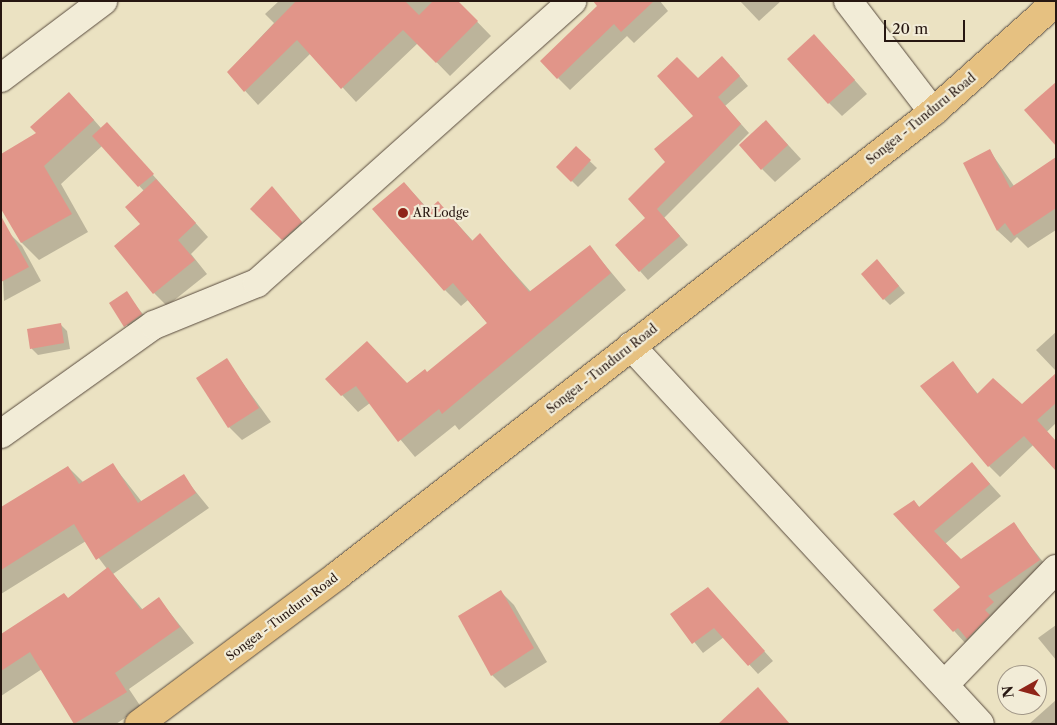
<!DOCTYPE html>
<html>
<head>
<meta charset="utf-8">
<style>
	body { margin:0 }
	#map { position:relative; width:1057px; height:725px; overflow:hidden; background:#ebe2c2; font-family:"Libre Caslon Text",serif }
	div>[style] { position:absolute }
	.shadow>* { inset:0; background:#0003 }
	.building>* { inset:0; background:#e19589 }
	.roads { filter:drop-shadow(0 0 1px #584a3d) drop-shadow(0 0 1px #584a3d) }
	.minor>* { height:28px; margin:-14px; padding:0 14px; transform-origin:14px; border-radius:14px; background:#f2ecd7 }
	.highway>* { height:28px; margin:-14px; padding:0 14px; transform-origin:14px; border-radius:14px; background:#e6c181 }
	.dots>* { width:14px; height:14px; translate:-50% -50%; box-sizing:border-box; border:2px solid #f2ecd7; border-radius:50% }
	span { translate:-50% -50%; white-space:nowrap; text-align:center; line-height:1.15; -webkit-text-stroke:4.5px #f2ecd7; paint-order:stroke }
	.street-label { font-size:12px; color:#271711 }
	.poi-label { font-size:12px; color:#271711 }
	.left { translate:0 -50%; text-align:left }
	.frame { position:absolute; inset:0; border:2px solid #271711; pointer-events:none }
	.north { position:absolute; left:997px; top:665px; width:50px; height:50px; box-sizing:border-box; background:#f2ecd7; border:1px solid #a19788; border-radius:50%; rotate:263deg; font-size:14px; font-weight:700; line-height:20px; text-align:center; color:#271711 }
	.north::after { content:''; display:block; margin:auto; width:18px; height:22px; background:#8f2418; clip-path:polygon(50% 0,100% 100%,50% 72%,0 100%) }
	.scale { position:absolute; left:884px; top:20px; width:81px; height:22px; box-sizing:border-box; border:2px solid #271711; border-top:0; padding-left:6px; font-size:15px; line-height:18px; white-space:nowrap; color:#271711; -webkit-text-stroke:4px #f2ecd7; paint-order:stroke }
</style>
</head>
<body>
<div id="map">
	<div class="shadow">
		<i style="clip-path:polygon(279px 1px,457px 1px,491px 36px,450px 76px,418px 43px,356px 102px,311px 53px,258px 105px,228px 72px,274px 23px,265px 14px)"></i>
		<i style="clip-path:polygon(605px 1px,660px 1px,668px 11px,634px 43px,627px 36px,570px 90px,558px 78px)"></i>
		<i style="clip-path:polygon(740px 1px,781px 1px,759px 21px)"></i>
		<i style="clip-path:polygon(827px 49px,867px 94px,842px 116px,829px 103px)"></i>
		<i style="clip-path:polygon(731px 66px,748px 86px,725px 106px,749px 133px,664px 218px,688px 245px,648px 280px,640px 271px,647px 218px,666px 163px,694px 116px,698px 80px)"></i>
		<i style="clip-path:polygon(86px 111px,101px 128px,113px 130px,208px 237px,191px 254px,207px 274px,167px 306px,154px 293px,142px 224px,144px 191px,102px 146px,61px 184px,88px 232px,39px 260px,22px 243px,1px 207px)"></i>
		<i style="clip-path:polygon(779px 135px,801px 159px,775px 182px,762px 169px)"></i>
		<i style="clip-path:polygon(576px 148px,597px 168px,578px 187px,558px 167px)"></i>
		<i style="clip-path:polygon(990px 151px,1014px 186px,1056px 181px,1056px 230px,1028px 248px,1017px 237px,1011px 243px,998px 231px,965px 163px)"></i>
		<i style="clip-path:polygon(404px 183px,429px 210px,438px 203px,473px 241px,480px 235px,531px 292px,590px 247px,626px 290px,459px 430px,455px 425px,415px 457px,370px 403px,358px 412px,327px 379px,407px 384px,428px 373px,488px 324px,468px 300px,461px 306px,445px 290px)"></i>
		<i style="clip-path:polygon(272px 188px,312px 234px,294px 250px,252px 209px)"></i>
		<i style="clip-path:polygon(9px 233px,22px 246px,41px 281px,4px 301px,1px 237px)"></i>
		<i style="clip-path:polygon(883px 267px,905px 293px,890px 305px,884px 299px)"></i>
		<i style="clip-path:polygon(126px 293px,154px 328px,138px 339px,110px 303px)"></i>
		<i style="clip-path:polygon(60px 324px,67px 331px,70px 349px,38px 355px,32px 349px,28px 330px)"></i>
		<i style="clip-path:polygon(1056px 332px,1056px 371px,1036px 350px)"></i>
		<i style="clip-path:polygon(226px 360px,271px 422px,242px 440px,229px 427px)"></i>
		<i style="clip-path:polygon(952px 363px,978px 394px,1022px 405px,1056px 374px,1056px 423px,1000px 477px,989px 466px)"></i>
		<i style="clip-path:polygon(972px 464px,1001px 496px,945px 544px,961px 561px,1013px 524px,1051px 572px,966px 644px,935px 610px,961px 587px,914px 501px,920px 508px)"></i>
		<i style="clip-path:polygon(113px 465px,142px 502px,183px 476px,209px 508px,113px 574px,143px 610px,159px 599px,194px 643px,129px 689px,141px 707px,116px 724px,75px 724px,42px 669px,1px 696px,1px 635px,69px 599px,107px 569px,86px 541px,1px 594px,1px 508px,68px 467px,84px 483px)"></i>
		<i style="clip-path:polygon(501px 592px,514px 605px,547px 662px,505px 688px,492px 675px)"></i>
		<i style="clip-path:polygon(717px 598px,773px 661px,758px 674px,724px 637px,703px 653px,672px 614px)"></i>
		<i style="clip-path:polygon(1056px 625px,1056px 660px,1038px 638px)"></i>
		<i style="clip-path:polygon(1056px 700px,1056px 724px,1029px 724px)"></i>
	</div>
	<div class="building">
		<i style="clip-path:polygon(296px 1px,405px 1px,419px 15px,433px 1px,458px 1px,478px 21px,436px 63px,403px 30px,341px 89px,297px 40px,244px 92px,227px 72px)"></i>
		<i style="clip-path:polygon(593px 1px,654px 1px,621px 32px,614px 24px,557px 79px,540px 61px,597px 6px)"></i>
		<i style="clip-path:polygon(814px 34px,855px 80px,828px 104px,787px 59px)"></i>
		<i style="clip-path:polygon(722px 56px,740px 76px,718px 97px,741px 124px,657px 209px,680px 236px,639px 272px,615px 245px,645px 218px,628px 199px,665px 162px,654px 149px,693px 116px,657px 76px,677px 57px,698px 78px)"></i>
		<i style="clip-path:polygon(1056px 82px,1056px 146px,1024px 110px)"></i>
		<i style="clip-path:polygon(69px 92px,94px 120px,44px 166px,72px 214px,21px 243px,1px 209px,1px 154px,36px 133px,30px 127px)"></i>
		<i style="clip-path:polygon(766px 120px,788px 145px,761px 170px,739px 145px)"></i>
		<i style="clip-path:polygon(107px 122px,154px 174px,138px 187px,92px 136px)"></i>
		<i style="clip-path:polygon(576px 146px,591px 160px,571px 182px,556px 167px)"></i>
		<i style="clip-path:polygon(990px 149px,1010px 188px,1056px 157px,1056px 208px,1014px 236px,1005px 223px,997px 231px,963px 163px)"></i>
		<i style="clip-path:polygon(156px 179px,196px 223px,178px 240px,195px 260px,153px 294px,114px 246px,140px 224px,125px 207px)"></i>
		<i style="clip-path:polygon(404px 182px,428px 210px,438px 201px,472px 241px,480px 233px,529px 292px,590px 245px,611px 273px,442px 414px,439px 409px,398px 442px,356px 386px,341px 396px,325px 379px,367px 341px,407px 383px,425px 369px,427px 372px,487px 323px,453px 283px,444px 291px,372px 209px)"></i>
		<i style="clip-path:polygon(272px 186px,302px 222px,282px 240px,250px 209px)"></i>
		<i style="clip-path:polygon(1px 216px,29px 267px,1px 282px)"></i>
		<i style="clip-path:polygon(877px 259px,899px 286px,883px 300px,861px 274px)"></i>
		<i style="clip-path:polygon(127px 291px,142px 314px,124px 327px,109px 303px)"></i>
		<i style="clip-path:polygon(61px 323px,64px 343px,30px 349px,27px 329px)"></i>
		<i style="clip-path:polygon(227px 358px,259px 408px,228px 428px,196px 378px)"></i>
		<i style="clip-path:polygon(953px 361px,977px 394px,993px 378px,1022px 404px,1056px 373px,1056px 403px,1037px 420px,1056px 441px,1056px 471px,1024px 436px,988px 467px,920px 386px)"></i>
		<i style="clip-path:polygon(972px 462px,990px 484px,934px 531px,961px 559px,1014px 522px,1040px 560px,988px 596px,994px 602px,985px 610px,990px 615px,967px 639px,958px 628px,953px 632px,933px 610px,960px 587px,893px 514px,914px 500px,919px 507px)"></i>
		<i style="clip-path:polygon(113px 463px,138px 503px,184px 474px,196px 493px,96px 560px,74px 524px,1px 570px,1px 507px,68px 466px,79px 484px)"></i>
		<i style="clip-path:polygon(108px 567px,141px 610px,159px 597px,180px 627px,115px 673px,127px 692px,74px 724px,30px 652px,1px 671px,1px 634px,64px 593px,68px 598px)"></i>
		<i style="clip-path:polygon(708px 587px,765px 651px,748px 666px,714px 628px,692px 644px,670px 614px)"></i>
		<i style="clip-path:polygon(501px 590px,534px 648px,491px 676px,458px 616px)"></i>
		<i style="clip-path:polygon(758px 687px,790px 724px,718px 724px,746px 698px)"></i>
	</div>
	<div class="roads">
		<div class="minor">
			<i style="left:848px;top:1px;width:140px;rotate:52.6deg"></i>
			<i style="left:1px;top:78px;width:128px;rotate:-37deg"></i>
			<i style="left:631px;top:346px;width:514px;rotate:47.28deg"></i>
			<i style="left:1px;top:434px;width:188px;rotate:-35.5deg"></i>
			<i style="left:154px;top:325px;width:111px;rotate:-22.2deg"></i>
			<i style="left:257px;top:283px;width:423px;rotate:-41.8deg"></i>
			<i style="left:945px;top:684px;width:160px;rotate:-46deg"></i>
		</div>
		<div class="highway">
			<i style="left:139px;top:724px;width:249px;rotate:-36.8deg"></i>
			<i style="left:338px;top:575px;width:754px;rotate:-37.89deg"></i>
			<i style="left:933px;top:112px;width:165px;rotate:-41.8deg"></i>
		</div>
	</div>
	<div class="dots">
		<i style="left:403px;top:213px;background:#8f2418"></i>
	</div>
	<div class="street-label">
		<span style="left:921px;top:119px;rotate:-39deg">Songea - Tunduru Road</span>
		<span style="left:602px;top:369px;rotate:-38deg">Songea - Tunduru Road</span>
		<span style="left:282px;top:617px;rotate:-37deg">Songea - Tunduru Road</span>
	</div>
	<div class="poi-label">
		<span class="left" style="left:413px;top:213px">AR Lodge</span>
	</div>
	<div class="frame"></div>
	<div class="north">N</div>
	<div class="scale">20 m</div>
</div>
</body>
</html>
